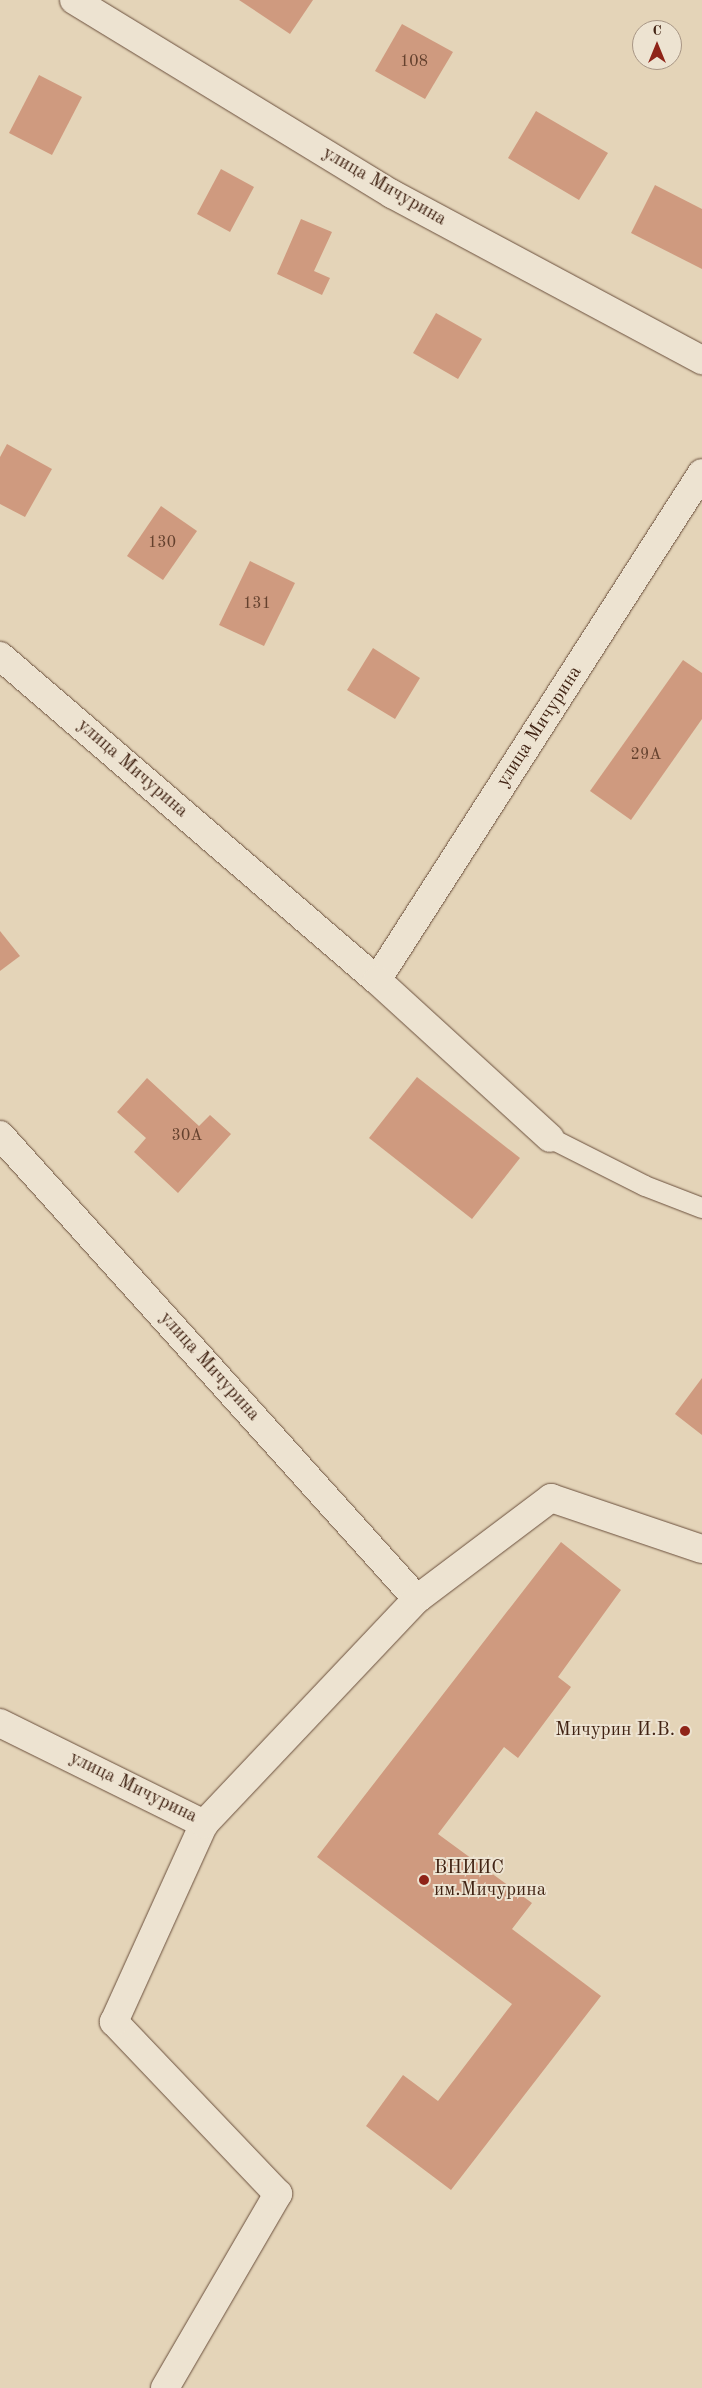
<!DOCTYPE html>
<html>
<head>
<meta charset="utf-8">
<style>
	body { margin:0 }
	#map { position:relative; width:702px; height:2388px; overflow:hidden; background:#e4d4b8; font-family:"Old Standard TT",serif }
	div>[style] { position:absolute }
	.building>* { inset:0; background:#cf9a7f }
	.roads { filter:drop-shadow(0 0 1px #6a4f3c) drop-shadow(0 0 1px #6a4f3c) }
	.service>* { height:20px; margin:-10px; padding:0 10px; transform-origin:10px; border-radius:10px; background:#ede3d1 }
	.minor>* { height:28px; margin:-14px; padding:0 14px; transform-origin:14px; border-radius:14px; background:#ede3d1 }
	.dots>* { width:14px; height:14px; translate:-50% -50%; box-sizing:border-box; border:2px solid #ede3d1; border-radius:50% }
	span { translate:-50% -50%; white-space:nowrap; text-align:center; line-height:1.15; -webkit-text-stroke:4px #ede3d1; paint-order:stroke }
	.number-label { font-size:16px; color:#64412e }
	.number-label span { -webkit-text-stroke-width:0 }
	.street-label { font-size:19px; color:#412313 }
	.poi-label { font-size:19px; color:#412313 }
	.right { translate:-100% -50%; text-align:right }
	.left { translate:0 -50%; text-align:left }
	.north { position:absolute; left:632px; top:20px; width:50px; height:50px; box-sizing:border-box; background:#ede3d1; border:1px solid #a89685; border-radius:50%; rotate:0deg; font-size:14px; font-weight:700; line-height:20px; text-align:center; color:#412313 }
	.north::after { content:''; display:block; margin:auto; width:18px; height:22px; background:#8f2418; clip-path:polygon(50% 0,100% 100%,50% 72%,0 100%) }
</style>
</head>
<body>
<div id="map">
	<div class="building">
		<i style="clip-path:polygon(239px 0,313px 0,290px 34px)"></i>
		<i style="clip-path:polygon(402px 24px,453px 52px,425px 99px,375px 71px)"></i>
		<i style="clip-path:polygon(39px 75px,82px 97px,52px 155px,9px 133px)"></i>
		<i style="clip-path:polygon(536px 111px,608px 153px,579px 200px,508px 158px)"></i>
		<i style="clip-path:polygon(221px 169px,254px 187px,230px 232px,197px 214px)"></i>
		<i style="clip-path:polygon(655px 185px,702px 209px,702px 269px,631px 233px)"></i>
		<i style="clip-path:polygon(301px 219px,332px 232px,314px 271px,330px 278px,322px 295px,277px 274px)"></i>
		<i style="clip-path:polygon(436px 313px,482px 339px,458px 379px,413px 353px)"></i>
		<i style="clip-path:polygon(7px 444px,52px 469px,25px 517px,0 504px,0 457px)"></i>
		<i style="clip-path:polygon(161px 506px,197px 531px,163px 580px,127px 556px)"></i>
		<i style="clip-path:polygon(250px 561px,295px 583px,264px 646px,219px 625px)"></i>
		<i style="clip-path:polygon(373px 648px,420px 678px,395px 719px,347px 690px)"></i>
		<i style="clip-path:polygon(683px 660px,702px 673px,702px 719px,631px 820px,590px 791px)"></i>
		<i style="clip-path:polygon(0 931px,20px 956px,0 971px)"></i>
		<i style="clip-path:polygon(417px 1077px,520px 1158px,472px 1219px,369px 1138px)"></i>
		<i style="clip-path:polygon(147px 1078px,199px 1126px,210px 1115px,231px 1134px,178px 1193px,134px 1152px,146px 1138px,117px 1112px)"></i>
		<i style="clip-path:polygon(702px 1378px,702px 1435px,675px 1414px)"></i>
		<i style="clip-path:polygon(561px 1542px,621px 1590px,558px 1677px,571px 1687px,518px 1758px,504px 1747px,438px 1834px,532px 1903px,512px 1929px,601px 1996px,451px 2190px,366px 2126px,403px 2075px,438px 2101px,512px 2004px,317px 1857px)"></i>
	</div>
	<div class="roads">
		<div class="service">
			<i style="left:550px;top:1138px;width:106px;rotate:26.8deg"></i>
			<i style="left:645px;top:1186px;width:61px;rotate:21.1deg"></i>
		</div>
		<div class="minor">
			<i style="left:74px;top:0;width:373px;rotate:31.4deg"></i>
			<i style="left:392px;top:194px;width:352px;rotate:28.2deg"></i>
			<i style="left:0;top:656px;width:497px;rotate:40.7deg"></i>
			<i style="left:377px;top:980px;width:602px;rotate:-57.34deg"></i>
			<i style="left:377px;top:980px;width:234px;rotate:42.4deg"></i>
			<i style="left:0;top:1135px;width:624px;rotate:48.05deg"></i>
			<i style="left:0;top:1723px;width:228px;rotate:26.3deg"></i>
			<i style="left:165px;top:2388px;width:225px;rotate:-59.8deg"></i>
			<i style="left:278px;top:2194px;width:238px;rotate:-133.6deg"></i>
			<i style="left:114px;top:2022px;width:217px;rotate:-65.6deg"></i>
			<i style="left:204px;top:1824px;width:310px;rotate:-46.6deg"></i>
			<i style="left:417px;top:1599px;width:168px;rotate:-37deg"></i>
			<i style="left:551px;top:1498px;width:159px;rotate:18.7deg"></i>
		</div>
	</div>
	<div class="dots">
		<i style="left:685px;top:1731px;background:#8f2418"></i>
		<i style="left:424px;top:1880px;background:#8f2418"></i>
	</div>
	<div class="number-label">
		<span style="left:414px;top:62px">108</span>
		<span style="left:162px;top:543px">130</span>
		<span style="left:257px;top:604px">131</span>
		<span style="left:646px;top:755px">29А</span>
		<span style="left:187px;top:1136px">30А</span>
	</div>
	<div class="street-label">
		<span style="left:384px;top:187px;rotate:30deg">улица Мичурина</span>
		<span style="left:540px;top:727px;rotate:-57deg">улица Мичурина</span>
		<span style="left:132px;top:769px;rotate:41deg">улица Мичурина</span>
		<span style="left:209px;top:1367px;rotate:48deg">улица Мичурина</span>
		<span style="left:133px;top:1788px;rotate:26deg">улица Мичурина</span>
	</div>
	<div class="poi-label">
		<span class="right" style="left:675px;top:1731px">Мичурин И.В.</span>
		<span class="left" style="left:434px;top:1880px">ВНИИС<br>им.Мичурина</span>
	</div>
	<div class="north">С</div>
</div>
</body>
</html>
